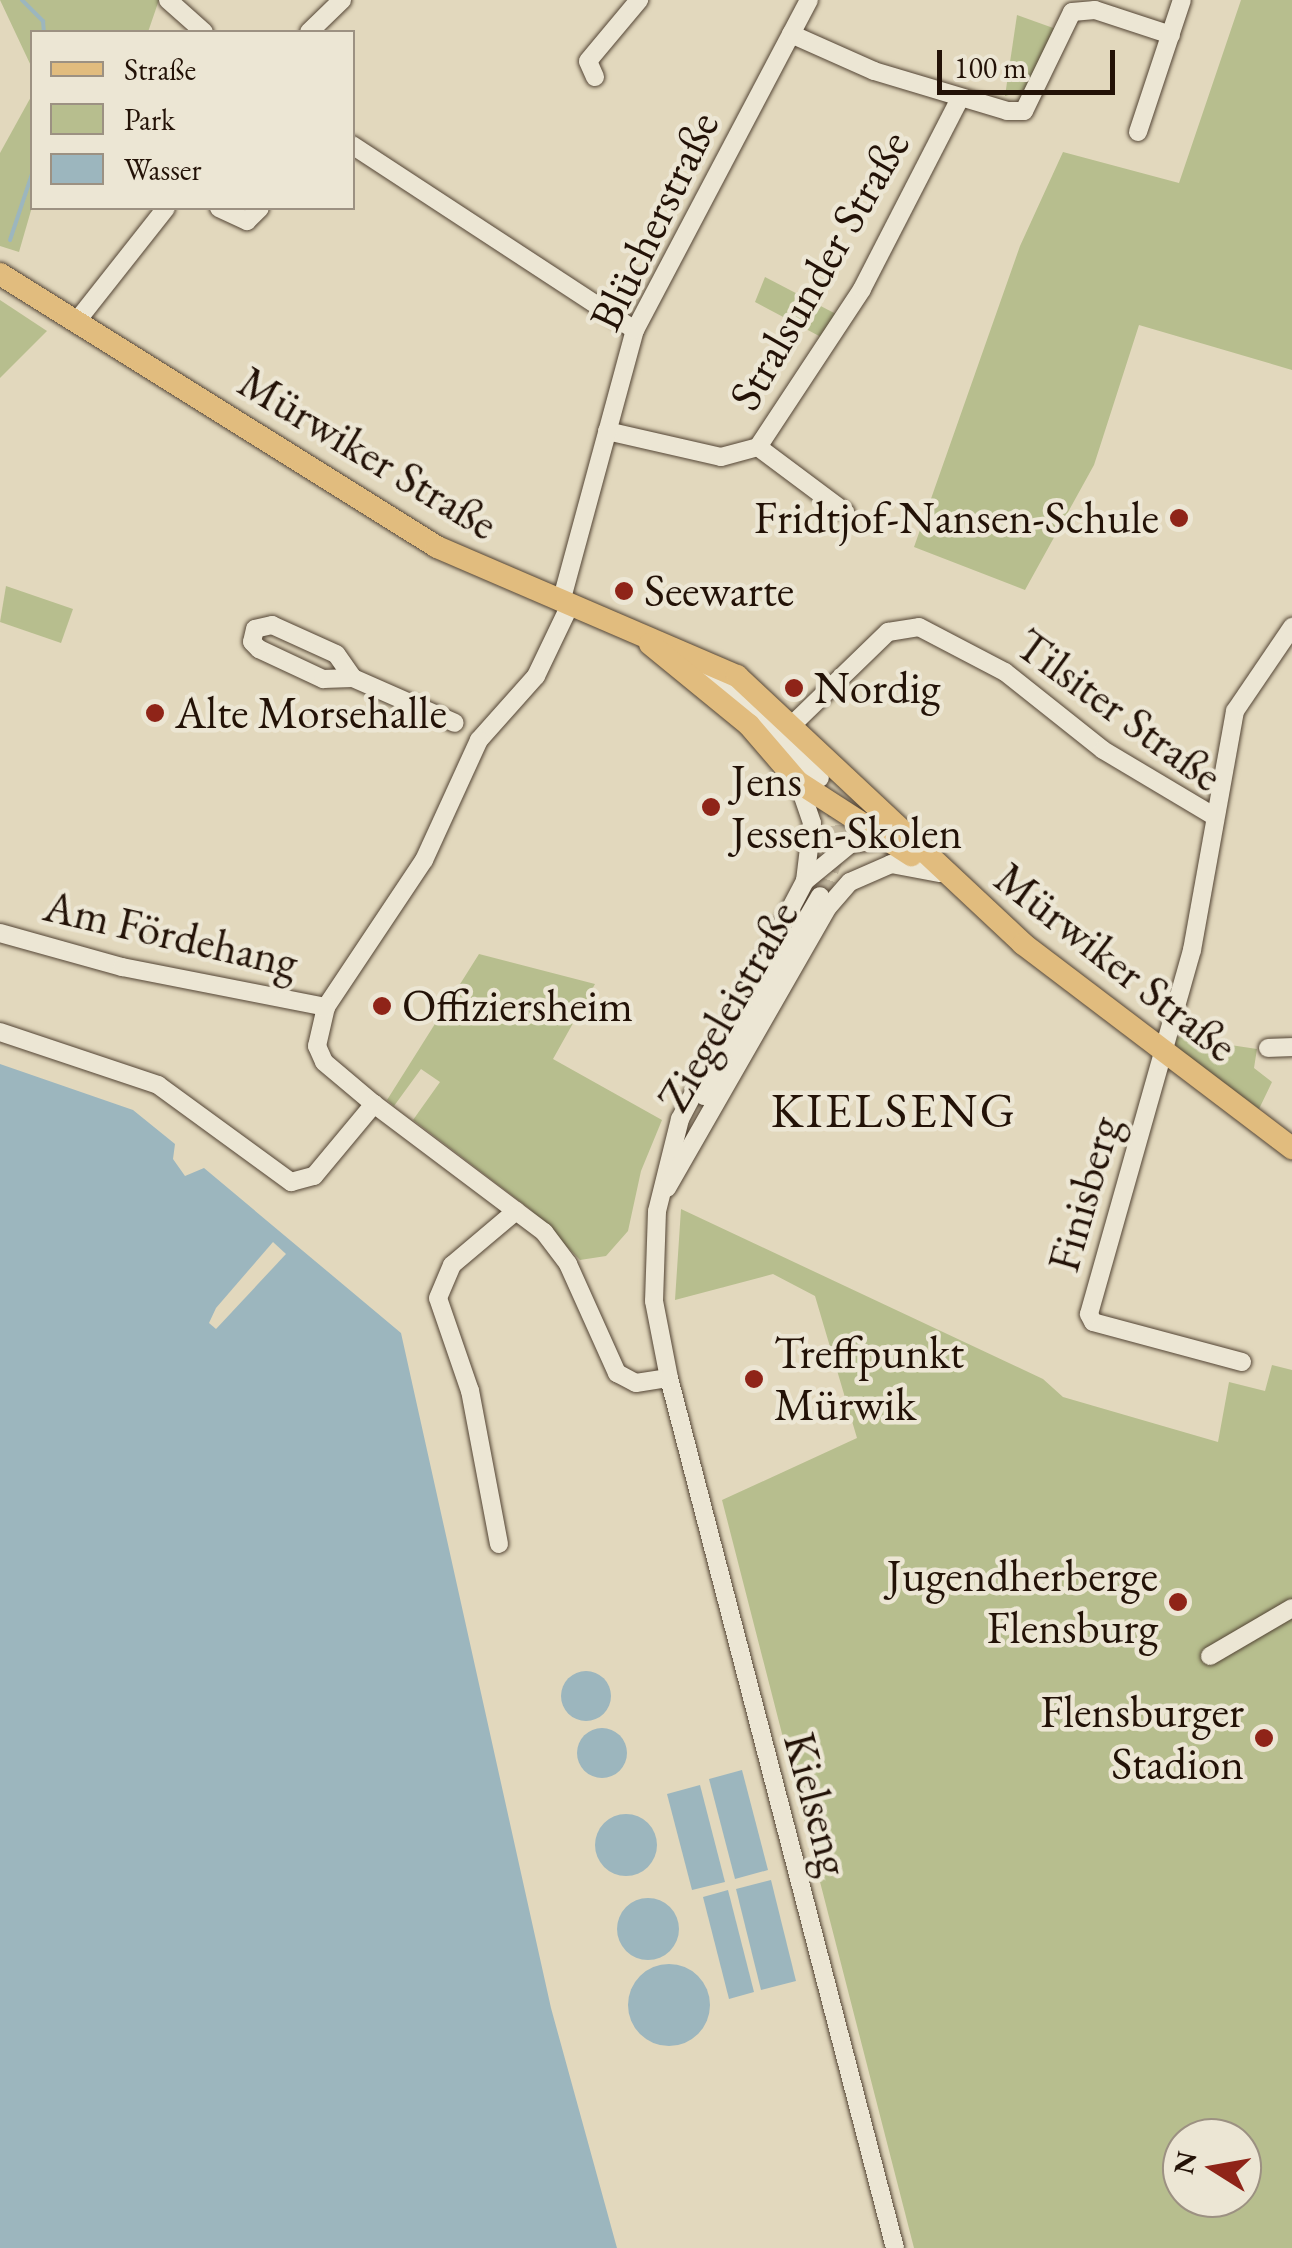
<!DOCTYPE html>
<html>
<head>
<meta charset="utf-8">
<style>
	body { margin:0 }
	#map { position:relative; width:1292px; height:2248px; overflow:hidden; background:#e2d8bd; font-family:"EB Garamond",serif }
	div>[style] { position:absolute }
	.green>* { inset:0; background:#b7be8e }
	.water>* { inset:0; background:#9cb6be }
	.round { border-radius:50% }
	.pier>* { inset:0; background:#e2d8bd }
	.stream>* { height:4px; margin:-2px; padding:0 2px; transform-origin:2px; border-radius:2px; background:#9cb6be }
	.minor-tunnel>* { height:18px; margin-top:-9px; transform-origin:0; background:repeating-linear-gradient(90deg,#c5baa2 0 18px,transparent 0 27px) }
	.roads { filter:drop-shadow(0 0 2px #534434) drop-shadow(0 0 2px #534434) }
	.minor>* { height:18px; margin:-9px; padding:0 9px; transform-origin:9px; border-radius:9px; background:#ece6d4 }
	.major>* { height:22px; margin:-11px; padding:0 11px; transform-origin:11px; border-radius:11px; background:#e1bc7e }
	.dots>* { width:28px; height:28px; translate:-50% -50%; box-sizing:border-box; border:5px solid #ece6d4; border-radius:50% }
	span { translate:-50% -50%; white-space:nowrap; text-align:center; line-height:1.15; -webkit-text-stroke:9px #ece6d4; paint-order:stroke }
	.street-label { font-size:45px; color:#231207 }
	.poi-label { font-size:45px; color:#231207 }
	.right { translate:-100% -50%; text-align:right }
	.left { translate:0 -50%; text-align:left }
	.neighbourhood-label { font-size:48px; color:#231207; letter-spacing:2.5px }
	.legend { position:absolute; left:30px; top:30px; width:325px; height:180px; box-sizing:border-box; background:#ece6d4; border:2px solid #9c9182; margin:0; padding:12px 18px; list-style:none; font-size:30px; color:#231207 }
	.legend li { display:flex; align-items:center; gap:20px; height:50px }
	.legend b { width:50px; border:2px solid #9c9182 }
	.north { position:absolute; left:1162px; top:2118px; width:100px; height:100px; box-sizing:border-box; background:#ece6d4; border:2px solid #9c9182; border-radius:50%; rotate:281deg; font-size:28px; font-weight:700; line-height:40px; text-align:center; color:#231207 }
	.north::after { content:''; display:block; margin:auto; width:35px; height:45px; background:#8f2418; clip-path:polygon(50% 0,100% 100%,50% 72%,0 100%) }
	.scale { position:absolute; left:937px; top:50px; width:178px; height:45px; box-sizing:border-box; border:5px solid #231207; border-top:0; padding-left:12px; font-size:30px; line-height:35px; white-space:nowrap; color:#231207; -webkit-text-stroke:8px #ece6d4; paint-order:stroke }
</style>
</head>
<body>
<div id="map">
	<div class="green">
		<i style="clip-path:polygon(0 0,159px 0,148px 32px,32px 32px,32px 68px)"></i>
		<i style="clip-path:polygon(1241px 0,1292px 0,1292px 370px,1139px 325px,1094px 465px,1025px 590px,914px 547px,1020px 246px,1063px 152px,1179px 183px)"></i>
		<i style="clip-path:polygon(1017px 15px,1056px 29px,1028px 90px,1005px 96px)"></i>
		<i style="clip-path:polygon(32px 95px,32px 207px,19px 252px,0 246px,0 153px)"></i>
		<i style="clip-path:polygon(765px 277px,836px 314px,821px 337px,755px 302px)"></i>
		<i style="clip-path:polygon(0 300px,47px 331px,0 378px)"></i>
		<i style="clip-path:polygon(6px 586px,73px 609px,61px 643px,0 622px)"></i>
		<i style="clip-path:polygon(479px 954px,595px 984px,553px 1059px,662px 1120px,641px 1171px,628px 1231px,606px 1256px,580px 1260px,530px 1209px,413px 1120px,440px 1082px,421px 1069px,394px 1106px,387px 1100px)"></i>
		<i style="clip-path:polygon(1177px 1037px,1257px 1049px,1254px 1068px,1272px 1082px,1259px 1109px,1175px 1046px)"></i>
		<i style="clip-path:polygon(evenodd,681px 1209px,1043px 1379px,1063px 1397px,1218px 1442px,1229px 1382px,1265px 1391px,1272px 1365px,1292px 1370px,1292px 2248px,914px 2248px,722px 1500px,857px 1438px,815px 1296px,773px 1274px,675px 1300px,681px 1209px,1182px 2138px,1242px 2138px,1242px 2198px,1182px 2198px,1182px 2138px)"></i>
	</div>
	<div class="water">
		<i style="clip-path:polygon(0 1064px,133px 1110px,175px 1144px,173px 1159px,185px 1176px,204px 1168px,401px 1333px,551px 2008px,617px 2248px,0 2248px)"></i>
		<i class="round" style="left:561px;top:1671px;width:50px;height:50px"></i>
		<i class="round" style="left:577px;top:1728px;width:50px;height:50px"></i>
		<i style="clip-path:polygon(742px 1770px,768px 1870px,735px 1879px,709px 1779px)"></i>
		<i style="clip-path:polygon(700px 1785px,725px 1882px,692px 1890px,667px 1794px)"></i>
		<i class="round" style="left:595px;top:1814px;width:62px;height:62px"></i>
		<i style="clip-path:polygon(771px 1880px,796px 1981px,761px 1990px,736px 1889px)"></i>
		<i style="clip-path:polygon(728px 1890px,754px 1992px,729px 1999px,703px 1897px)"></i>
		<i class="round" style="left:617px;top:1898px;width:62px;height:62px"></i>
		<i class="round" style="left:628px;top:1964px;width:82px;height:82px"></i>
	</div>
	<div class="pier">
		<i style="clip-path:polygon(273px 1242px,286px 1254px,216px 1329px,209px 1323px,216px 1308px)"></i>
	</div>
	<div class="stream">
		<i style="left:22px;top:0;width:30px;rotate:45deg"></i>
		<i style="left:43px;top:21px;width:11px;rotate:85deg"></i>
		<i style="left:10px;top:240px;width:70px;rotate:-71.6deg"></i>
	</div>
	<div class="minor-tunnel">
		<i style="left:820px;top:896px;width:57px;rotate:-69.3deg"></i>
		<i style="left:840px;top:843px;width:41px;rotate:-97deg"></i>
	</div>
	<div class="roads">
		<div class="minor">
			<i style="left:168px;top:0;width:48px;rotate:41.6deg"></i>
			<i style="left:309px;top:32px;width:46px;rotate:-44.1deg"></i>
			<i style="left:791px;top:34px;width:91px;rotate:24deg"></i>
			<i style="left:874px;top:71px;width:139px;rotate:16.7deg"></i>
			<i style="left:1007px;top:111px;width:17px"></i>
			<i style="left:1024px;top:111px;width:110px;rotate:-64.1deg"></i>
			<i style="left:1072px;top:12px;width:23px;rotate:-5deg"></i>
			<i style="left:1095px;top:10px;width:80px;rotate:18.2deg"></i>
			<i style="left:595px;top:77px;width:17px;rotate:-114deg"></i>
			<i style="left:588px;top:61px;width:80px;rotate:-50.1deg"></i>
			<i style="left:1138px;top:132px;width:139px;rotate:-71.6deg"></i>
			<i style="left:352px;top:145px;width:338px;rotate:33.2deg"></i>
			<i style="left:219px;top:208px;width:31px;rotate:25deg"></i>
			<i style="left:247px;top:221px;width:18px;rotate:-45deg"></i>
			<i style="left:76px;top:322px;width:145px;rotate:-51.7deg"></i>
			<i style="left:607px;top:431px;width:117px;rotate:12.8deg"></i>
			<i style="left:721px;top:457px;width:38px;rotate:-15deg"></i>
			<i style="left:758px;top:447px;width:189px;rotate:-56.6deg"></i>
			<i style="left:862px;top:289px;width:215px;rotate:-62.8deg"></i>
			<i style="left:758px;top:447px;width:109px;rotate:36.8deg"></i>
			<i style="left:561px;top:602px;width:282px;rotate:-74.8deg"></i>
			<i style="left:635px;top:330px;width:373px;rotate:-62.2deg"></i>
			<i style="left:570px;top:605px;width:79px;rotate:115.6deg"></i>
			<i style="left:536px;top:676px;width:86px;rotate:131.7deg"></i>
			<i style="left:479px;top:740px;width:132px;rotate:114.6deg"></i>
			<i style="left:424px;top:860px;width:177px;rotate:123.7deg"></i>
			<i style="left:326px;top:1007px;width:40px;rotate:103deg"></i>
			<i style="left:317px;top:1046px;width:17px;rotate:66deg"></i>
			<i style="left:324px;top:1062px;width:65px;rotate:40deg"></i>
			<i style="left:374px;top:1104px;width:213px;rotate:37deg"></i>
			<i style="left:544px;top:1232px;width:40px;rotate:53deg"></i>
			<i style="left:568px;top:1264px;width:120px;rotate:65.8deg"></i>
			<i style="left:617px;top:1373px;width:21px;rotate:28deg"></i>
			<i style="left:636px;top:1383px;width:33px;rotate:-9deg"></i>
			<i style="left:710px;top:670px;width:154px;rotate:44.5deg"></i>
			<i style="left:353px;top:678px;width:29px;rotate:-125deg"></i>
			<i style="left:336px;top:654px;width:70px;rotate:-155.6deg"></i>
			<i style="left:272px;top:625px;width:17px;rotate:167deg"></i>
			<i style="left:255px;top:629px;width:13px;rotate:103deg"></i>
			<i style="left:252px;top:642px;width:10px;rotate:45deg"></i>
			<i style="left:259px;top:649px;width:71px;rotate:25.1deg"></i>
			<i style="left:323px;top:679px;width:30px;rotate:-2deg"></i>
			<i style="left:353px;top:678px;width:111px;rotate:23.8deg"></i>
			<i style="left:792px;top:725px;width:134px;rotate:-44.1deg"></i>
			<i style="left:888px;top:632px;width:31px;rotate:-9deg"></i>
			<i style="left:919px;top:627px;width:97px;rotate:27.6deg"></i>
			<i style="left:1005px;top:672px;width:125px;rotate:38.5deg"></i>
			<i style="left:1103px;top:750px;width:127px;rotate:30.8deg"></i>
			<i style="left:798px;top:782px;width:43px;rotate:71.1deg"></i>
			<i style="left:812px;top:823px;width:58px;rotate:96.9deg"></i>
			<i style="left:805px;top:881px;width:269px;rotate:117.7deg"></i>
			<i style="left:680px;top:1119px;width:95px;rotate:104deg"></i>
			<i style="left:657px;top:1211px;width:90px;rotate:91.9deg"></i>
			<i style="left:654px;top:1301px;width:78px;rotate:79deg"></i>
			<i style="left:669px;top:1378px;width:899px;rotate:75.44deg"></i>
			<i style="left:805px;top:881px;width:58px;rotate:-39.4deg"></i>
			<i style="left:850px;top:844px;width:35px;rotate:-8deg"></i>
			<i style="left:0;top:933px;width:127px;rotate:15.6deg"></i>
			<i style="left:122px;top:967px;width:208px;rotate:11.1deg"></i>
			<i style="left:0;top:1032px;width:167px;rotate:18.5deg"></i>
			<i style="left:158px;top:1085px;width:165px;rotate:36.1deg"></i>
			<i style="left:291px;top:1182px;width:24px;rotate:-15deg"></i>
			<i style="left:314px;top:1176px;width:94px;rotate:-50.2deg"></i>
			<i style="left:1268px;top:1048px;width:24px;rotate:-2deg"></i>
			<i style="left:704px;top:1096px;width:231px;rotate:-59.9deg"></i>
			<i style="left:667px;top:1188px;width:324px;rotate:-60.2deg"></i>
			<i style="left:828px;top:907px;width:33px;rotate:-49deg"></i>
			<i style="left:850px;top:882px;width:45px;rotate:-23.7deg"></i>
			<i style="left:891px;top:864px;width:50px;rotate:10.4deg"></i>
			<i style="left:1242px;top:1362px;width:154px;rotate:-165deg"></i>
			<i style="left:1093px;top:1322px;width:9px;rotate:-117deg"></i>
			<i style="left:1089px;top:1314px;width:378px;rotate:-74.2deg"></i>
			<i style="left:1192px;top:950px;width:243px;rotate:-79.8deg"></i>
			<i style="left:1235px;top:711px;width:102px;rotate:-55.8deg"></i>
			<i style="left:499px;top:1544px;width:156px;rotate:-100.7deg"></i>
			<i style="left:470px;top:1391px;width:98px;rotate:-109deg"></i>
			<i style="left:438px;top:1298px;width:36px;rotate:-67deg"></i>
			<i style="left:452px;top:1265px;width:84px;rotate:-40.2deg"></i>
			<i style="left:1210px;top:1656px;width:95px;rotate:-30.3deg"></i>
		</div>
		<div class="major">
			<i style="left:0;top:274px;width:515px;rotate:31.99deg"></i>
			<i style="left:437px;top:547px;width:327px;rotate:23.3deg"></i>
			<i style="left:737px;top:676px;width:392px;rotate:43.1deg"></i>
			<i style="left:1023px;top:944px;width:338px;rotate:37.2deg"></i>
			<i style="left:650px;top:644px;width:128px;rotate:39.3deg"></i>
			<i style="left:749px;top:725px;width:75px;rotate:49.3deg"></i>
			<i style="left:798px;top:782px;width:135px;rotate:32.9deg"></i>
		</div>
	</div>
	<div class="dots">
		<i style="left:1179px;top:518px;background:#8f2418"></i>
		<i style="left:624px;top:591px;background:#8f2418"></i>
		<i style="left:794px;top:688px;background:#8f2418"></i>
		<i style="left:155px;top:713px;background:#8f2418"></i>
		<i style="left:711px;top:807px;background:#8f2418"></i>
		<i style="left:382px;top:1006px;background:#8f2418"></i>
		<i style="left:754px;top:1379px;background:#8f2418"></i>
		<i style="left:1178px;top:1602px;background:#8f2418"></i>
		<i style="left:1264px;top:1738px;background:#8f2418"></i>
	</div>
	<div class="street-label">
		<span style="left:654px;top:221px;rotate:-64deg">Blücherstraße</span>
		<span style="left:819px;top:270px;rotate:-60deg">Stralsunder Straße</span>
		<span style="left:368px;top:453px;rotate:31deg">Mürwiker Straße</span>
		<span style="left:1119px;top:710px;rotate:36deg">Tilsiter Straße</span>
		<span style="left:171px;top:934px;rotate:13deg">Am Fördehang</span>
		<span style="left:1116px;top:962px;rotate:38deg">Mürwiker Straße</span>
		<span style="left:728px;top:1006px;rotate:-60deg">Ziegeleistraße</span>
		<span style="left:1084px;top:1194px;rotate:-74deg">Finisberg</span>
		<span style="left:817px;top:1804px;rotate:75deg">Kielseng</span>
	</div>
	<div class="poi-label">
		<span class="right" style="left:1159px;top:518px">Fridtjof-Nansen-Schule</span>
		<span class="left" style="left:644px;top:591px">Seewarte</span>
		<span class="left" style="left:814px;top:688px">Nordig</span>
		<span class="left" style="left:175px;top:713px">Alte Morsehalle</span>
		<span class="left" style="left:731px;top:807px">Jens<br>Jessen-Skolen</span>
		<span class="left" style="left:402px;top:1006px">Offiziersheim</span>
		<span class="left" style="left:774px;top:1379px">Treffpunkt<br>Mürwik</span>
		<span class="right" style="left:1158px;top:1602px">Jugendherberge<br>Flensburg</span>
		<span class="right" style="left:1244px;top:1738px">Flensburger<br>Stadion</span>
	</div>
	<div class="neighbourhood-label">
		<span style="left:894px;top:1111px">KIELSENG</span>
	</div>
	<ul class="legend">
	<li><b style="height:12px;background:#e1bc7e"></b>Straße</li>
	<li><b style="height:28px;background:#b7be8e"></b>Park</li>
	<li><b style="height:28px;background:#9cb6be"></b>Wasser</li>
	</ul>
	<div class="north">N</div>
	<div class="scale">100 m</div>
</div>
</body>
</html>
